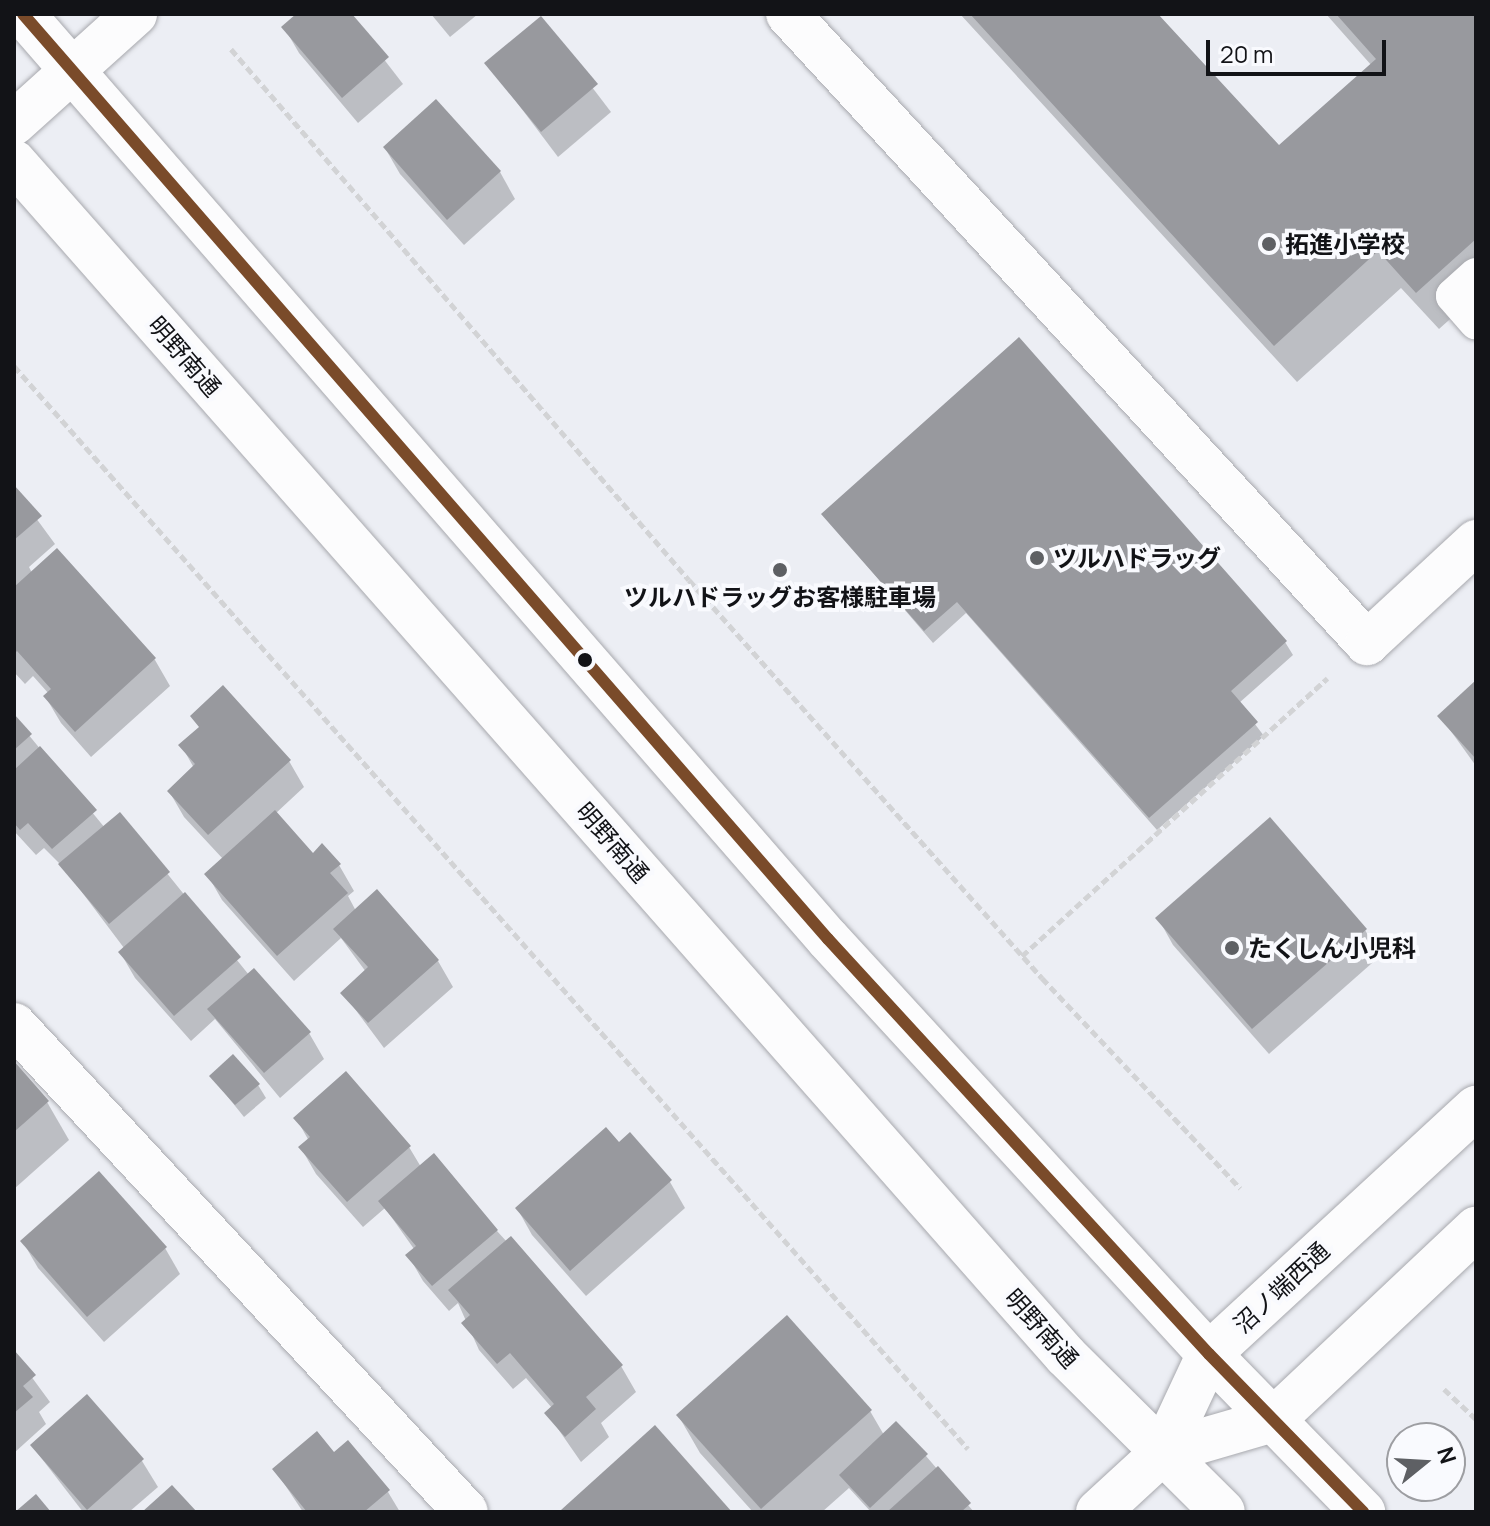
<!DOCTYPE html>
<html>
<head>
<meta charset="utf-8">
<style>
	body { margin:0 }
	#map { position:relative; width:1490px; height:1526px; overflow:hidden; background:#eceef4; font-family:Manrope,"Noto Sans JP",sans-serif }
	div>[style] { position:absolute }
	.shadow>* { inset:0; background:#0003 }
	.building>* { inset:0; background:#98999e }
	.path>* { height:5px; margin-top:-2.5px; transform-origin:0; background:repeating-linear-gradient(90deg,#d2d3d5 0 8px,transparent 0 12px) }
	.roads { filter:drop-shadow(0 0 2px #a8a9ae) drop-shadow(0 0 2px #a8a9ae) }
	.lane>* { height:34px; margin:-17px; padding:0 17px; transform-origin:17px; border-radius:17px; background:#fcfcfd }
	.street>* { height:44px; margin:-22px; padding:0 22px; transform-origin:22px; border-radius:22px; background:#fcfcfd }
	.secondary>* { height:44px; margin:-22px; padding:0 22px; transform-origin:22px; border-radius:22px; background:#fcfcfd }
	.bus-1>* { height:12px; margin:-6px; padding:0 6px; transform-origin:6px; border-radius:6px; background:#7a4b2a }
	.dots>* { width:22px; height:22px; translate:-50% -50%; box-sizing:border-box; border:4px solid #f9fafe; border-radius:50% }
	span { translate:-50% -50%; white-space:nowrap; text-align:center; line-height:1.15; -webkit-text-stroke:8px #f9fafe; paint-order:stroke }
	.poi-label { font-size:24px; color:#121317; font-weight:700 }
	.left { translate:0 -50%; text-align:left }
	.street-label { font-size:24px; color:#121317 }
	.frame { position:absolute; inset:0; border:16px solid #121317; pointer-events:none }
	.north { position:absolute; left:1386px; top:1422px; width:80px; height:80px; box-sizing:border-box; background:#f9fafe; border:2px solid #9d9ea2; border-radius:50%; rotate:72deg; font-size:22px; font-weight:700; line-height:32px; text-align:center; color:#121317 }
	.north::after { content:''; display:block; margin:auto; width:28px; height:36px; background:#5e6064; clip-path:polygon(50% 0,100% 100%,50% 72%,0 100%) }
	.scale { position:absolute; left:1206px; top:40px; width:180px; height:36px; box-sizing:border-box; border:4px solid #121317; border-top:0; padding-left:10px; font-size:24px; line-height:28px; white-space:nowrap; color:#121317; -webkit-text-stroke:6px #f9fafe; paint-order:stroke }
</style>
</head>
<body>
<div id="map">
	<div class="shadow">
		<i style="clip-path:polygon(299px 14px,349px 14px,403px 84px,358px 123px,299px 53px,284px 27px)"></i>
		<i style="clip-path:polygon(431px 14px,478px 14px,450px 37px)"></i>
		<i style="clip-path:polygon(960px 14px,1155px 14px,1279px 147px,1372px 66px,1326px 14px,1476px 14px,1476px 296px,1439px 329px,1401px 288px,1297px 382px)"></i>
		<i style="clip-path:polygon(540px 19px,611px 112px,558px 157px,487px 63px)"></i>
		<i style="clip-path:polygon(436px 102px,500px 172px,515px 199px,464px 245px,400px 174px,385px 148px)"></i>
		<i style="clip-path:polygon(14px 488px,55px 544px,29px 567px,32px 573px,57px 551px,155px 660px,170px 686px,91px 757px,61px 723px,45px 696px,49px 694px,33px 676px,25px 684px,14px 672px)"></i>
		<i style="clip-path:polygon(823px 514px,1285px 642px,1293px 655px,1239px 703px,1264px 736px,1157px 830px,966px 613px,933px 643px)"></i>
		<i style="clip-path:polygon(1476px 683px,1476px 766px,1440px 716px)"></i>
		<i style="clip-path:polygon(193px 716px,289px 761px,304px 787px,275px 814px,312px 855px,339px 865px,354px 891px,348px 896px,356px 911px,438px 961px,453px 987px,384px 1048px,343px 993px,366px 972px,341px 938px,294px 981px,222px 900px,207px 874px,223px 859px,184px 817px,169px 791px,194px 768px,181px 745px,200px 728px)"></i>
		<i style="clip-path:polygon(14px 717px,105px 828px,120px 815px,249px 975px,309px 1033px,324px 1059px,280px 1098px,215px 1019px,191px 1041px,135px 978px,120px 952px,124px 948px,63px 867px,44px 848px,36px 855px,14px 831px)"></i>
		<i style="clip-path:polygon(1158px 918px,1365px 930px,1380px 956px,1269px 1054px,1173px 945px)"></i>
		<i style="clip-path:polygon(14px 1064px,47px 1102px,69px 1140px,14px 1189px)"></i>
		<i style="clip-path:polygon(211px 1076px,258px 1085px,266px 1098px,244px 1117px)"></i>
		<i style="clip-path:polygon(296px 1118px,409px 1147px,421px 1167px,497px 1231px,621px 1366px,636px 1392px,601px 1423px,609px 1437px,581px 1462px,547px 1413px,552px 1408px,526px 1378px,513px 1389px,479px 1350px,458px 1303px,449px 1311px,423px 1281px,408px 1255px,414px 1249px,385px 1208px,363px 1227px,316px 1174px,301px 1148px,309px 1141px)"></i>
		<i style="clip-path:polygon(619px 1145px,670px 1182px,685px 1208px,586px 1296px,532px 1235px,517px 1208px)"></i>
		<i style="clip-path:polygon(23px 1242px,165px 1248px,180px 1274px,104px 1342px,38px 1268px)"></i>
		<i style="clip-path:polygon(14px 1353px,50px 1402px,39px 1412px,46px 1424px,14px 1453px)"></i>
		<i style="clip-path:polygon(87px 1397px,142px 1461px,158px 1487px,129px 1512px,83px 1512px,32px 1446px)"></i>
		<i style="clip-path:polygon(870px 1411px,884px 1435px,926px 1456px,974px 1512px,871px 1512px,849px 1488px,822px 1512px,753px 1512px,700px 1453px,678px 1415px)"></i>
		<i style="clip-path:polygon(334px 1454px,388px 1492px,400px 1512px,303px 1512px,275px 1470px)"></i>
	</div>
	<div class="building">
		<i style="clip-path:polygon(296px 14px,352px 14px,389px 57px,342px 98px,281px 27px)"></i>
		<i style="clip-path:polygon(970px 14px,1158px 14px,1279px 145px,1376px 59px,1336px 14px,1476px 14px,1476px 239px,1416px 293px,1378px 251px,1274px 346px)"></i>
		<i style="clip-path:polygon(541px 16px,598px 84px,541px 132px,484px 63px)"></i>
		<i style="clip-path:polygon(436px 99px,501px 171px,447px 220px,383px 147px)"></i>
		<i style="clip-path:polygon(1019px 337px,1287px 641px,1231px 691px,1258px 722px,1149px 818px,957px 602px,924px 631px,821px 514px)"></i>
		<i style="clip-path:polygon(14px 485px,42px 516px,14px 540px)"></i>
		<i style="clip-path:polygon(57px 548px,156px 658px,75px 732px,43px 696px,51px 689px,17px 651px,14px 654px,14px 587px)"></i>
		<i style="clip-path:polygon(1476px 680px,1476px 759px,1437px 716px)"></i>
		<i style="clip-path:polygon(223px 685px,291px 760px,208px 835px,167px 791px,195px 764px,178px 745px,199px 727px,190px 716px)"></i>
		<i style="clip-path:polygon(14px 714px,32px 734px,14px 750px)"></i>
		<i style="clip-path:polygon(40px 746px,97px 810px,52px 849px,28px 823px,20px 830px,14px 823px,14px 770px)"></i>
		<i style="clip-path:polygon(275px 810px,313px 853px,322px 843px,341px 864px,330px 873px,348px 893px,277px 956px,204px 874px)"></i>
		<i style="clip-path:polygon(120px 812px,170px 872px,109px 924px,58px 864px)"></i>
		<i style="clip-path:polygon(1270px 817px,1367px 929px,1252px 1029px,1155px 918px)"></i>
		<i style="clip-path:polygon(377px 889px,439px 960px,368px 1023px,340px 993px,368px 967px,333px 929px)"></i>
		<i style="clip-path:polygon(185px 892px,241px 957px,174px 1016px,118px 952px)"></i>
		<i style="clip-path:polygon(254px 968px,311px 1032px,264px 1073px,207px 1009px)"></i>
		<i style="clip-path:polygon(233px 1054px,260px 1084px,235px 1105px,209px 1076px)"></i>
		<i style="clip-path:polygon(14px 1061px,49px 1101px,14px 1132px)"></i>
		<i style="clip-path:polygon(346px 1071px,411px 1146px,347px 1202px,298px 1147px,310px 1137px,293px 1118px)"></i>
		<i style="clip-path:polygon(606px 1127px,619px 1142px,630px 1132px,672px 1180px,570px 1271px,515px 1208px)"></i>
		<i style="clip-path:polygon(434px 1153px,498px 1230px,432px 1286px,405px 1255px,416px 1246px,378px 1201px)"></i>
		<i style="clip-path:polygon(99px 1171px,167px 1247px,87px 1317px,20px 1241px)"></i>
		<i style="clip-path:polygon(511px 1236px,623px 1365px,586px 1397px,596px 1409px,565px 1437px,544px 1413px,554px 1404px,510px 1353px,497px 1364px,461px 1323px,470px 1315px,448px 1290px)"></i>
		<i style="clip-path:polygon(787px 1315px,872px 1410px,761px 1509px,676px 1415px)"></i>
		<i style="clip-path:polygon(14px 1350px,36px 1375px,23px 1386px,33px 1397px,14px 1413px)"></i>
		<i style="clip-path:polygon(87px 1394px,144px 1459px,87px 1510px,30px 1445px)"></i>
		<i style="clip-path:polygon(896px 1421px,928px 1454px,870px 1508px,839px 1475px)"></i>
		<i style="clip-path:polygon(655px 1425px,732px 1512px,563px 1512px,561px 1510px)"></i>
		<i style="clip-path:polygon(317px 1431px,334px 1452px,348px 1440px,390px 1490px,364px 1512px,307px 1512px,272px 1469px)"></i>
		<i style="clip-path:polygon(938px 1466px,971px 1503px,961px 1512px,887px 1512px)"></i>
		<i style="clip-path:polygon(172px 1485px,197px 1512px,142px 1512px)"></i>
		<i style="clip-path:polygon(36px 1494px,51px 1512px,15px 1512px)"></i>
	</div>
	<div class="path">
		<i style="left:231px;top:49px;width:701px;rotate:49.22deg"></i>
		<i style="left:689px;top:580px;width:532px;rotate:48.43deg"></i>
		<i style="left:1042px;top:978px;width:289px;rotate:46.7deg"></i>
		<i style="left:14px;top:366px;width:1443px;rotate:48.62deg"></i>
		<i style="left:1022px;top:956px;width:413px;rotate:-42.3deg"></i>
		<i style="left:1444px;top:1389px;width:44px;rotate:43.2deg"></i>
	</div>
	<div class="roads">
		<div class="lane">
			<i style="left:1476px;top:275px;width:31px;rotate:138deg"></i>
			<i style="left:1453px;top:296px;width:35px;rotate:49deg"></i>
		</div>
		<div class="street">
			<i style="left:788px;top:14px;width:855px;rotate:47.37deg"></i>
			<i style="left:1367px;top:643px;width:149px;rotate:-42.8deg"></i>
			<i style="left:14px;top:123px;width:163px;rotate:-42deg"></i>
			<i style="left:14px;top:1025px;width:664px;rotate:47.13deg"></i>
		</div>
		<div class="secondary">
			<i style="left:23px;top:14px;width:1226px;rotate:48.97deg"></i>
			<i style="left:828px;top:939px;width:563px;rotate:47.45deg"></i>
			<i style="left:1209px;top:1354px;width:221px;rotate:45.7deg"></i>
			<i style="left:14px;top:162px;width:1591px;rotate:48.62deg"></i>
			<i style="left:1066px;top:1356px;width:221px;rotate:44.8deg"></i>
			<i style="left:1163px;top:1452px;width:115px;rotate:-16.2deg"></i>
			<i style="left:1273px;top:1420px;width:279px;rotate:-43.3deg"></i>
			<i style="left:1098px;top:1512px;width:88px;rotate:-42.7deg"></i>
			<i style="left:1163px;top:1452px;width:108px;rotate:-64.9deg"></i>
			<i style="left:1209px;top:1354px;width:363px;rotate:-42.7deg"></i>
		</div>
	</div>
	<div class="bus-1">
		<i style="left:23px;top:14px;width:1226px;rotate:48.97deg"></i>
		<i style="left:828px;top:939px;width:563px;rotate:47.45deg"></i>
		<i style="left:1209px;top:1354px;width:221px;rotate:45.7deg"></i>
	</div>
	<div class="dots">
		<i style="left:1269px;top:244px;background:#5e6064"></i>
		<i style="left:1037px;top:558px;background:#5e6064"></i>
		<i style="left:780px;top:570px;background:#5e6064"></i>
		<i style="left:585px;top:660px;background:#121317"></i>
		<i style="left:1232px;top:948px;background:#5e6064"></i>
	</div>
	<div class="poi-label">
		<span class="left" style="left:1285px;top:244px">拓進小学校</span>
		<span class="left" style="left:1053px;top:558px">ツルハドラッグ</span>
		<span style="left:780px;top:597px">ツルハドラッグお客様駐車場</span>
		<span class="left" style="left:1248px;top:948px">たくしん小児科</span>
	</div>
	<div class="street-label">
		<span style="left:185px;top:356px;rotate:49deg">明野南通</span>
		<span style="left:613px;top:842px;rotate:49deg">明野南通</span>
		<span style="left:1281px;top:1287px;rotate:-43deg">沼ノ端西通</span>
		<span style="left:1042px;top:1328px;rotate:48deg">明野南通</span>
	</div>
	<div class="frame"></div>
	<div class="north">N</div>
	<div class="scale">20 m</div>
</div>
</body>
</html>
